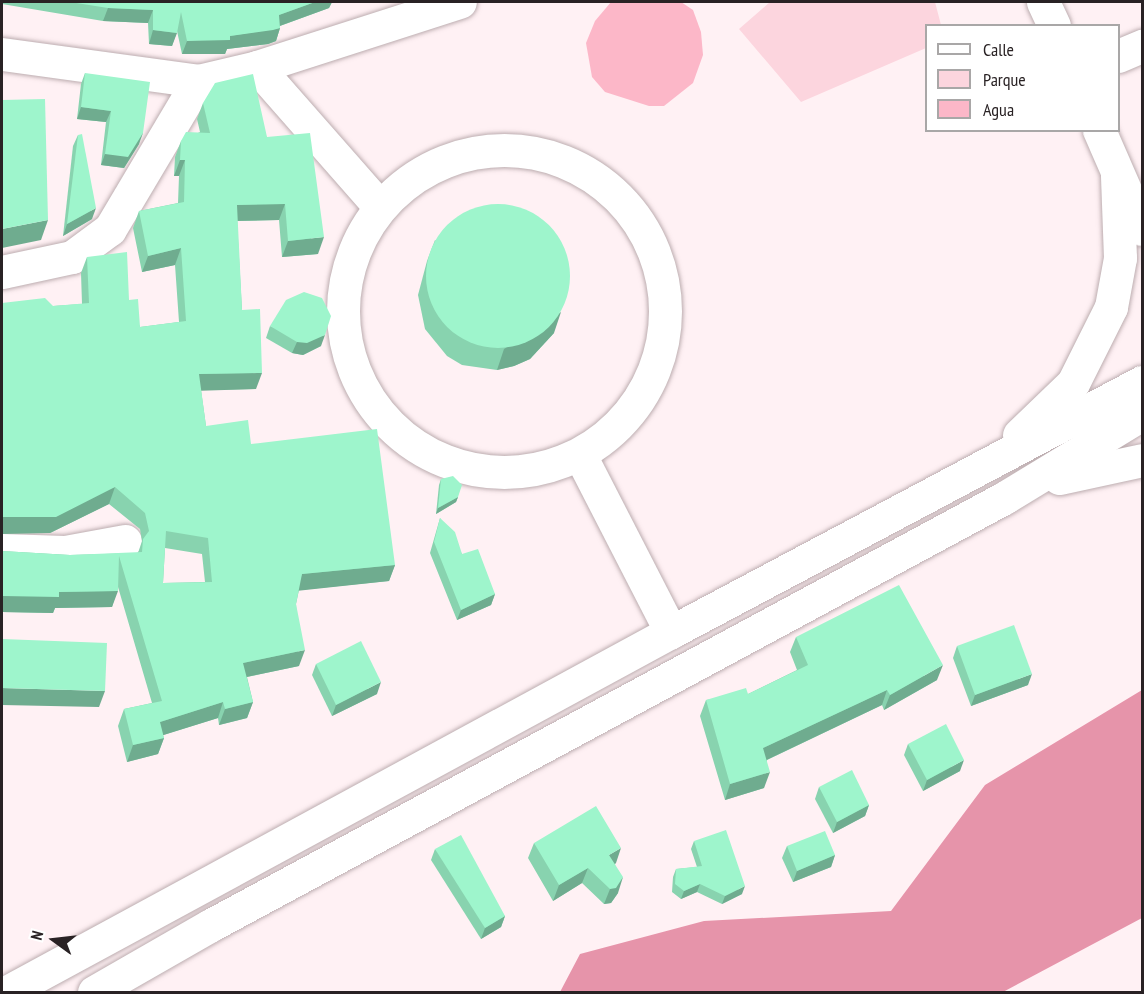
<!DOCTYPE html>
<html>
<head>
<meta charset="utf-8">
<style>
	body { margin:0 }
	#map { position:relative; width:1144px; height:994px; overflow:hidden; background:#fff1f4; font-family:"PT Sans Narrow",sans-serif }
	div>[style] { position:absolute }
	.green>* { inset:0; background:#fcd5de }
	.forest>* { inset:0; background:#e694aa }
	.water>* { inset:0; background:#fcb7c8 }
	.roads { filter:drop-shadow(0 0 2px #bdadb0) drop-shadow(0 0 2px #bdadb0) }
	.minor>* { height:33px; margin:-16.5px; padding:0 16.5px; transform-origin:16.5px; border-radius:16.5px; background:#fff }
	.minor>.ring { margin:-16.5px; padding:0; box-sizing:content-box; background:none; border:33px solid #fff; border-radius:50% }
	.major>* { height:33px; margin:-16.5px; padding:0 16.5px; transform-origin:16.5px; border-radius:16.5px; background:#fff }
	.wall>* { inset:0; background:#88d3af }
	.shaded-wall>* { inset:0; background:#6fac8f }
	.building>* { inset:0; background:#9ef5cc }
	.round { border-radius:50% }
	span { translate:-50% -50%; white-space:nowrap; text-align:center; line-height:1.15; -webkit-text-stroke:5px #fff; paint-order:stroke }
	.frame { position:absolute; inset:0; border:3px solid #292224; pointer-events:none }
	.legend { position:absolute; left:925px; top:24px; width:195px; height:108px; box-sizing:border-box; background:#fff; border:2px solid #a9a7a7; margin:0; padding:8px 10px; list-style:none; font-size:18px; color:#292224 }
	.legend li { display:flex; align-items:center; gap:12px; height:30px }
	.legend b { width:30px; border:2px solid #a9a7a7 }
	.north { position:absolute; left:24px; top:910px; width:60px; height:60px; -webkit-text-stroke:4px #fff; paint-order:stroke; rotate:285deg; font-size:16px; font-weight:700; line-height:24px; text-align:center; color:#292224 }
	.north::after { content:''; display:block; margin:auto; width:21px; height:27px; background:#292224; clip-path:polygon(50% 0,100% 100%,50% 72%,0 100%) }
</style>
</head>
<body>
<div id="map">
	<div class="green">
		<i style="clip-path:polygon(770px 2px,935px 2px,941px 25px,926px 26px,926px 48px,801px 102px,739px 29px)"></i>
	</div>
	<div class="forest">
		<i style="clip-path:polygon(1142px 690px,1142px 918px,1003px 992px,560px 992px,580px 954px,704px 921px,891px 911px,985px 785px)"></i>
	</div>
	<div class="water">
		<i style="clip-path:polygon(611px 2px,681px 2px,693px 10px,701px 32px,703px 55px,693px 83px,664px 106px,649px 106px,605px 92px,592px 77px,586px 43px,595px 21px)"></i>
	</div>
	<div class="roads">
		<div class="minor">
			<i style="left:2px;top:54px;width:198px;rotate:7.8deg"></i>
			<i style="left:198px;top:81px;width:61px;rotate:-13.3deg"></i>
			<i style="left:257px;top:67px;width:213px;rotate:-17.8deg"></i>
			<i style="left:1118px;top:56px;width:26px;rotate:-23deg"></i>
			<i style="left:257px;top:67px;width:186px;rotate:48.7deg"></i>
			<i class="ring" style="left:343px;top:150px;width:289px;height:289px"></i>
			<i style="left:2px;top:272px;width:72px;rotate:-12.1deg"></i>
			<i style="left:72px;top:257px;width:47px;rotate:-36.4deg"></i>
			<i style="left:110px;top:229px;width:172px;rotate:-59.3deg"></i>
			<i style="left:580px;top:455px;width:199px;rotate:62.8deg"></i>
			<i style="left:2px;top:550px;width:63px;rotate:1.8deg"></i>
			<i style="left:65px;top:552px;width:61px;rotate:-10.4deg"></i>
		</div>
		<div class="major">
			<i style="left:1043px;top:2px;width:26px;rotate:65deg"></i>
			<i style="left:1099px;top:130px;width:108px;rotate:66.5deg"></i>
			<i style="left:1019px;top:435px;width:75px;rotate:-43.9deg"></i>
			<i style="left:1073px;top:383px;width:85px;rotate:-63.4deg"></i>
			<i style="left:1111px;top:307px;width:50px;rotate:-79.6deg"></i>
			<i style="left:1120px;top:258px;width:83px;rotate:-92.1deg"></i>
			<i style="left:1059px;top:478px;width:85px;rotate:-12.2deg"></i>
			<i style="left:7px;top:992px;width:755px;rotate:-28.47deg"></i>
			<i style="left:671px;top:632px;width:533px;rotate:-27.96deg"></i>
			<i style="left:94px;top:992px;width:135px;rotate:-29.8deg"></i>
			<i style="left:211px;top:925px;width:901px;rotate:-28.3deg"></i>
			<i style="left:1004px;top:498px;width:162px;rotate:-31.3deg"></i>
		</div>
	</div>
	<div class="wall">
		<i style="clip-path:polygon(2px 2px,332px 2px,329px 8px,280px 26px,280px 28px,276px 41px,268px 44px,227px 49px,225px 54px,182px 54px,177px 31px,172px 46px,149px 44px,148px 23px,103px 21px,2px 4px)"></i>
		<i style="clip-path:polygon(85px 73px,139px 144px,124px 168px,101px 165px,106px 122px,77px 119px,81px 84px)"></i>
		<i style="clip-path:polygon(evenodd,203px 103px,267px 137px,318px 254px,282px 257px,279px 220px,237px 221px,242px 310px,256px 389px,201px 390px,206px 426px,251px 444px,395px 565px,389px 581px,299px 590px,296px 604px,299px 666px,247px 677px,253px 702px,247px 718px,219px 725px,218px 718px,163px 735px,164px 738px,158px 754px,127px 762px,118px 726px,124px 709px,152px 703px,118px 587px,112px 607px,55px 608px,53px 613px,2px 612px,2px 551px,70px 555px,138px 553px,142px 541px,140px 529px,109px 504px,50px 533px,53px 306px,82px 304px,81px 273px,87px 257px,129px 300px,140px 327px,179px 322px,175px 265px,142px 272px,133px 228px,139px 211px,178px 203px,179px 176px,174px 176px,175px 157px,181px 141px,200px 132px,197px 119px,203px 103px,165px 548px,202px 554px,205px 582px,163px 583px,165px 548px)"></i>
		<i style="clip-path:polygon(78px 135px,92px 219px,63px 236px,73px 146px)"></i>
		<i style="clip-path:polygon(435px 240px,554px 333px,530px 359px,514px 366px,497px 370px,462px 365px,447px 356px,425px 329px,418px 295px,427px 261px)"></i>
		<i style="clip-path:polygon(270px 326px,321px 346px,303px 355px,292px 353px,266px 338px)"></i>
		<i style="clip-path:polygon(441px 479px,458px 497px,456px 502px,436px 514px,439px 485px)"></i>
		<i style="clip-path:polygon(440px 518px,462px 554px,495px 594px,491px 605px,457px 620px,430px 553px)"></i>
		<i style="clip-path:polygon(796px 637px,937px 680px,884px 710px,882px 705px,767px 760px,764px 788px,725px 800px,700px 716px,706px 700px,748px 694px,797px 670px,790px 652px)"></i>
		<i style="clip-path:polygon(957px 646px,1028px 685px,971px 706px,953px 658px)"></i>
		<i style="clip-path:polygon(316px 664px,377px 694px,332px 716px,312px 675px)"></i>
		<i style="clip-path:polygon(908px 744px,960px 771px,923px 791px,904px 755px)"></i>
		<i style="clip-path:polygon(819px 787px,869px 805px,865px 816px,833px 833px,815px 799px)"></i>
		<i style="clip-path:polygon(694px 841px,742px 894px,722px 904px,697px 892px,681px 899px,672px 892px,673px 877px,676px 869px,697px 867px,691px 849px)"></i>
		<i style="clip-path:polygon(534px 843px,616px 863px,615px 864px,618px 893px,611px 903px,604px 904px,582px 883px,553px 901px,528px 858px)"></i>
		<i style="clip-path:polygon(787px 846px,835px 855px,831px 867px,793px 882px,782px 858px)"></i>
		<i style="clip-path:polygon(435px 849px,505px 916px,501px 927px,481px 939px,431px 860px)"></i>
	</div>
	<div class="shaded-wall">
		<i style="clip-path:polygon(315px 2px,332px 2px,329px 8px,274px 28px,279px 15px)"></i>
		<i style="clip-path:polygon(108px 8px,153px 10px,148px 23px,103px 21px)"></i>
		<i style="clip-path:polygon(280px 28px,276px 41px,268px 44px,227px 49px,225px 54px,182px 54px,187px 41px,230px 36px)"></i>
		<i style="clip-path:polygon(153px 30px,177px 33px,172px 46px,149px 44px)"></i>
		<i style="clip-path:polygon(81px 107px,111px 111px,106px 122px,77px 119px)"></i>
		<i style="clip-path:polygon(143px 133px,139px 144px,124px 168px,101px 165px,105px 154px)"></i>
		<i style="clip-path:polygon(180px 160px,185px 160px,179px 176px,174px 176px)"></i>
		<i style="clip-path:polygon(285px 204px,279px 220px,231px 221px,237px 205px)"></i>
		<i style="clip-path:polygon(96px 208px,92px 219px,63px 236px,67px 224px)"></i>
		<i style="clip-path:polygon(48px 220px,41px 240px,2px 248px,2px 229px)"></i>
		<i style="clip-path:polygon(324px 237px,318px 254px,282px 257px,288px 241px)"></i>
		<i style="clip-path:polygon(181px 248px,175px 265px,142px 272px,148px 256px)"></i>
		<i style="clip-path:polygon(561px 312px,554px 333px,530px 359px,514px 366px,497px 370px,504px 349px)"></i>
		<i style="clip-path:polygon(325px 335px,321px 346px,303px 355px,292px 353px,297px 342px)"></i>
		<i style="clip-path:polygon(262px 373px,256px 389px,193px 391px,199px 374px)"></i>
		<i style="clip-path:polygon(115px 487px,109px 504px,50px 533px,2px 534px,2px 517px)"></i>
		<i style="clip-path:polygon(458px 497px,456px 502px,436px 514px,438px 508px)"></i>
		<i style="clip-path:polygon(395px 565px,389px 581px,296px 591px,302px 574px)"></i>
		<i style="clip-path:polygon(118px 591px,112px 607px,55px 608px,53px 613px,2px 612px,2px 596px,59px 592px)"></i>
		<i style="clip-path:polygon(495px 594px,491px 605px,457px 620px,461px 610px)"></i>
		<i style="clip-path:polygon(305px 650px,299px 666px,237px 679px,243px 663px)"></i>
		<i style="clip-path:polygon(943px 665px,937px 680px,884px 710px,890px 695px)"></i>
		<i style="clip-path:polygon(1032px 674px,1028px 685px,971px 706px,975px 695px)"></i>
		<i style="clip-path:polygon(381px 682px,377px 694px,332px 716px,336px 705px)"></i>
		<i style="clip-path:polygon(2px 688px,105px 691px,99px 707px,2px 705px)"></i>
		<i style="clip-path:polygon(887px 690px,882px 705px,758px 764px,763px 748px)"></i>
		<i style="clip-path:polygon(223px 702px,218px 718px,154px 738px,160px 722px)"></i>
		<i style="clip-path:polygon(253px 702px,247px 718px,219px 725px,225px 709px)"></i>
		<i style="clip-path:polygon(164px 738px,158px 754px,127px 762px,133px 745px)"></i>
		<i style="clip-path:polygon(964px 760px,960px 771px,923px 791px,927px 780px)"></i>
		<i style="clip-path:polygon(770px 772px,764px 788px,725px 800px,730px 784px)"></i>
		<i style="clip-path:polygon(869px 805px,865px 816px,833px 833px,837px 822px)"></i>
		<i style="clip-path:polygon(621px 848px,616px 863px,604px 870px,609px 855px)"></i>
		<i style="clip-path:polygon(835px 855px,831px 867px,793px 882px,797px 871px)"></i>
		<i style="clip-path:polygon(588px 868px,582px 883px,553px 901px,559px 885px)"></i>
		<i style="clip-path:polygon(623px 877px,618px 893px,611px 903px,604px 904px,610px 889px)"></i>
		<i style="clip-path:polygon(700px 884px,697px 892px,681px 899px,684px 891px)"></i>
		<i style="clip-path:polygon(745px 886px,742px 894px,722px 904px,725px 896px)"></i>
		<i style="clip-path:polygon(505px 916px,501px 927px,481px 939px,485px 928px)"></i>
	</div>
	<div class="building">
		<i style="clip-path:polygon(70px 2px,315px 2px,279px 15px,280px 28px,273px 30px,230px 36px,230px 40px,187px 41px,181px 12px,177px 33px,153px 30px,153px 10px,108px 8px)"></i>
		<i style="clip-path:polygon(85px 73px,150px 82px,143px 133px,128px 157px,105px 154px,111px 111px,81px 107px)"></i>
		<i style="clip-path:polygon(evenodd,253px 74px,267px 137px,310px 133px,324px 237px,288px 241px,285px 204px,237px 205px,242px 310px,260px 309px,262px 373px,199px 374px,206px 426px,248px 420px,251px 444px,377px 429px,395px 565px,302px 574px,296px 604px,305px 650px,243px 663px,253px 702px,225px 709px,223px 702px,160px 722px,164px 738px,133px 745px,124px 709px,162px 701px,119px 556px,118px 591px,59px 592px,59px 597px,2px 596px,2px 551px,70px 555px,142px 552px,143px 539px,149px 531px,145px 513px,115px 487px,56px 517px,2px 517px,2px 303px,45px 298px,53px 306px,89px 303px,87px 257px,127px 252px,129px 300px,138px 299px,140px 327px,186px 321px,181px 248px,148px 256px,139px 211px,184px 202px,185px 160px,180px 160px,181px 141px,186px 132px,210px 133px,203px 103px,215px 83px,253px 74px,166px 531px,208px 538px,212px 582px,163px 583px,166px 531px)"></i>
		<i style="clip-path:polygon(45px 99px,48px 220px,2px 229px,2px 100px)"></i>
		<i style="clip-path:polygon(82px 134px,96px 208px,67px 224px,78px 135px)"></i>
		<i class="round" style="left:426px;top:204px;width:144px;height:144px"></i>
		<i style="clip-path:polygon(304px 292px,322px 298px,331px 316px,325px 335px,307px 343px,297px 342px,270px 326px,286px 300px)"></i>
		<i style="clip-path:polygon(453px 476px,462px 485px,458px 497px,438px 508px,441px 479px)"></i>
		<i style="clip-path:polygon(440px 518px,455px 532px,462px 554px,478px 549px,495px 594px,461px 610px,434px 542px)"></i>
		<i style="clip-path:polygon(899px 585px,943px 665px,890px 695px,887px 690px,763px 748px,770px 772px,730px 784px,706px 700px,746px 688px,748px 694px,808px 665px,796px 637px)"></i>
		<i style="clip-path:polygon(1014px 625px,1032px 674px,975px 695px,957px 646px)"></i>
		<i style="clip-path:polygon(2px 639px,107px 643px,105px 691px,2px 688px)"></i>
		<i style="clip-path:polygon(361px 641px,381px 682px,336px 705px,316px 664px)"></i>
		<i style="clip-path:polygon(946px 724px,964px 760px,927px 780px,908px 744px)"></i>
		<i style="clip-path:polygon(852px 770px,869px 805px,837px 822px,819px 787px)"></i>
		<i style="clip-path:polygon(596px 806px,621px 848px,609px 855px,623px 877px,616px 888px,610px 889px,588px 868px,559px 885px,534px 843px)"></i>
		<i style="clip-path:polygon(726px 830px,745px 886px,725px 896px,700px 884px,684px 891px,675px 884px,676px 869px,702px 866px,694px 841px)"></i>
		<i style="clip-path:polygon(825px 831px,835px 855px,797px 871px,787px 846px)"></i>
		<i style="clip-path:polygon(461px 835px,505px 916px,485px 928px,435px 849px)"></i>
	</div>
	<div class="frame"></div>
	<ul class="legend">
	<li><b style="height:8px;background:#fff"></b>Calle</li>
	<li><b style="height:16px;background:#fcd5de"></b>Parque</li>
	<li><b style="height:16px;background:#fcb7c8"></b>Agua</li>
	</ul>
	<div class="north">N</div>
</div>
</body>
</html>
